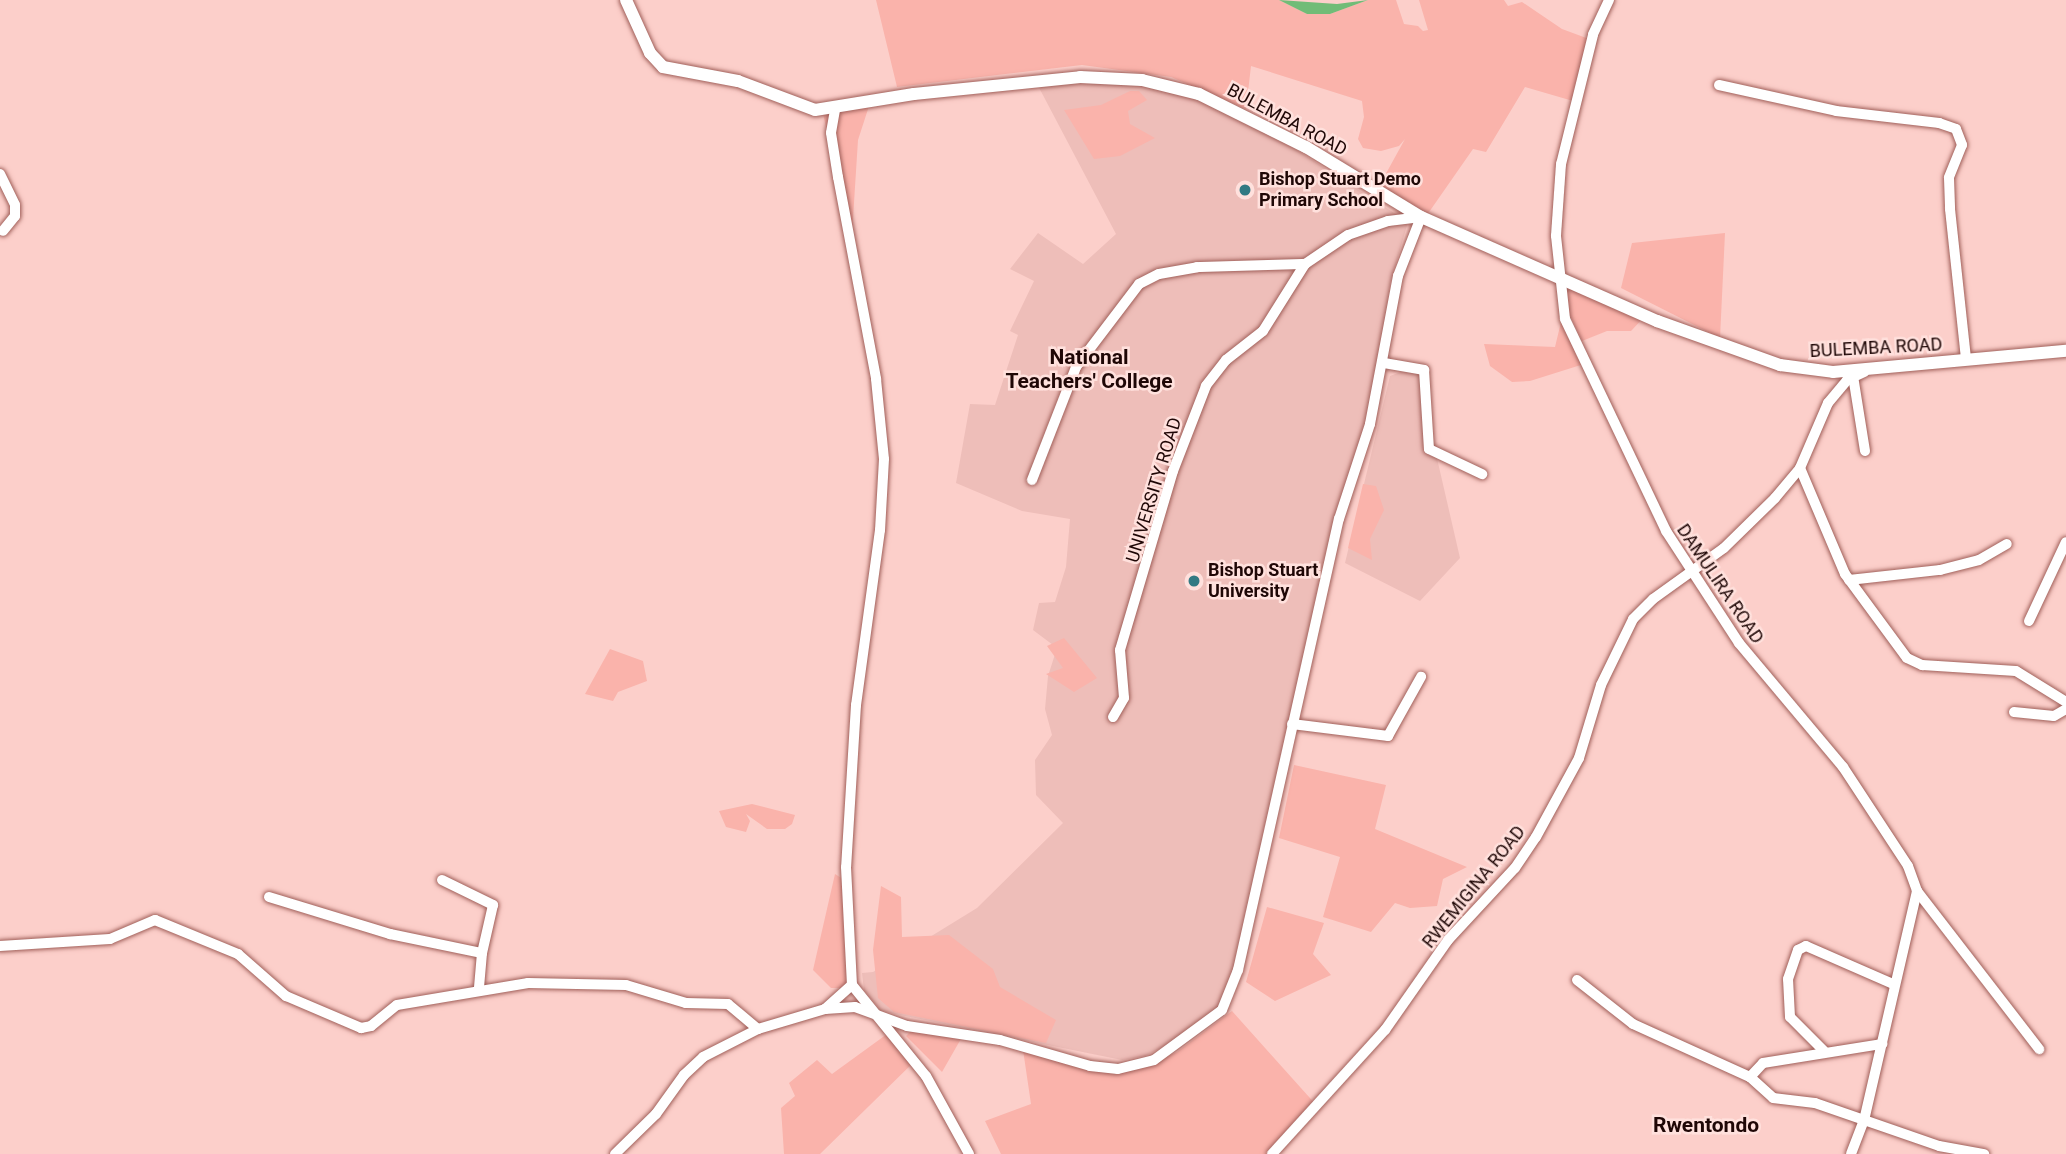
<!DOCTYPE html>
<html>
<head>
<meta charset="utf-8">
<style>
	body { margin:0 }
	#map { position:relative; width:2066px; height:1154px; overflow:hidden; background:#fccfca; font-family:Roboto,sans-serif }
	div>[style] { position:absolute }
	.built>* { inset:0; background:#eebeb9 }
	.green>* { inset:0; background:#fab3ab }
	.water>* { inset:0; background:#71bc77 }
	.roads { filter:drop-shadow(0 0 2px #a05f59) drop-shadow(0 0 2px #a05f59) }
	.minor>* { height:10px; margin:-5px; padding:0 5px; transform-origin:5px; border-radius:5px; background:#fff }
	.major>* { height:12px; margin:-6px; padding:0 6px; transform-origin:6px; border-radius:6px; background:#fff }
	.dots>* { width:19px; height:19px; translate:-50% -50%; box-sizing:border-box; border:4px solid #ffe1dd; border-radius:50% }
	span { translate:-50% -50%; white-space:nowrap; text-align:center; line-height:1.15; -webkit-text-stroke:5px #ffe1dd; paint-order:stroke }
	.street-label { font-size:18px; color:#1f0706 }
	.poi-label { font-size:18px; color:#1f0706; font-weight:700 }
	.left { translate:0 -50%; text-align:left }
	.quarter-label { font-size:21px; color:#1f0706; font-weight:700 }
</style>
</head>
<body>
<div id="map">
	<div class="built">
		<i style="clip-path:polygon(1035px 80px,1161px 84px,1214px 105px,1292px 147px,1408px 222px,1390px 284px,1380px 363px,1233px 983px,1219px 1007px,1192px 1032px,1145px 1056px,1122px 1060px,881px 1011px,864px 990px,862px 973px,873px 972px,977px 908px,1063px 823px,1036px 795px,1035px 760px,1052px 735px,1045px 709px,1048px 676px,1057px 648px,1033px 630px,1039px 603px,1055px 602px,1066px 567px,1070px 519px,1022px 511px,956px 483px,970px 404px,995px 405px,1018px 335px,1010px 331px,1034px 281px,1010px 269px,1038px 233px,1083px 264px,1116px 234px)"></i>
		<i style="clip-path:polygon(1406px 370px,1428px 375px,1433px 441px,1460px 558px,1420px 601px,1345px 563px,1390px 376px)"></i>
	</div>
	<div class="green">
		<i style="clip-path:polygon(876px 0,1279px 0,1307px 14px,1330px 14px,1368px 0,1396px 0,1404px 24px,1418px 26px,1423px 31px,1428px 30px,1419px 0,1504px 0,1508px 6px,1522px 2px,1562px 29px,1589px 39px,1573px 101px,1525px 87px,1486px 152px,1473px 149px,1427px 215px,1378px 188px,1405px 139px,1399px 146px,1381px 151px,1363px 148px,1358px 139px,1364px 117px,1362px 101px,1251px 66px,1246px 109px,1171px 77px,1082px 65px,897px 87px)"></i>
		<i style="clip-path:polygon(1130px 91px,1139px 91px,1147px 100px,1128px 111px,1130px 124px,1155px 138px,1120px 156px,1094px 159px,1064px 110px,1101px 105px)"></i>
		<i style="clip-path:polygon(870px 103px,858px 140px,852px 234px,823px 114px)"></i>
		<i style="clip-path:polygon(1725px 233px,1720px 338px,1621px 288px,1632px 243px)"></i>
		<i style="clip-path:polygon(1566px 281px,1646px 315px,1631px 331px,1607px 331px,1582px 341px,1569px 313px)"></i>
		<i style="clip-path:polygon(1562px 318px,1584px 364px,1530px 381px,1512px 382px,1490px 366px,1484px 344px,1555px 347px)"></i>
		<i style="clip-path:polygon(1363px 484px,1376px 486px,1384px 510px,1370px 539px,1372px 560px,1348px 548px)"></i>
		<i style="clip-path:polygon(1064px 638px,1097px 678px,1074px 692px,1046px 674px,1063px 668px,1047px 646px)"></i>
		<i style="clip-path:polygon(610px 649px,643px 661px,647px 681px,618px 692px,613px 701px,585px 694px)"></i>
		<i style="clip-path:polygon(1294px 765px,1386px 785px,1375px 829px,1467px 867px,1443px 879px,1437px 906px,1410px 908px,1395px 903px,1371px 932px,1323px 917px,1340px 857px,1279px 838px)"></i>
		<i style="clip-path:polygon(752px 804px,795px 815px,792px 824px,785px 829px,767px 829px,746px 814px,750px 821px,746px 832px,726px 827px,719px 811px)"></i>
		<i style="clip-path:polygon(835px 874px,846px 881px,856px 979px,846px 988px,831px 988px,813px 970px)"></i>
		<i style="clip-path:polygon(881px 886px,901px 897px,902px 937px,949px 935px,993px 969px,1000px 987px,1056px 1020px,1046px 1043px,894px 1012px,878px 998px,873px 950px)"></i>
		<i style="clip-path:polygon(1267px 907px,1324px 923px,1313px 954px,1331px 975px,1275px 1001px,1246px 982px)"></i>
		<i style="clip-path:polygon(1232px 1011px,1318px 1107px,1276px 1154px,1001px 1154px,985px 1121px,1031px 1104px,1022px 1043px,1092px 1065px,1147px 1065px,1177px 1052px)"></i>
		<i style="clip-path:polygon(894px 1029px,918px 1058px,820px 1154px,784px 1154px,781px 1108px,795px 1096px,789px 1083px,817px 1060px,832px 1074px)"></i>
		<i style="clip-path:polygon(912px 1030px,962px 1037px,942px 1072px,906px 1036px)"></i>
	</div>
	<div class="water">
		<i style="clip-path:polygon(1279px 0,1337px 4px,1368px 0,1330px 14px,1307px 14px)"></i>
	</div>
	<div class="roads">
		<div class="minor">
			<i style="left:1609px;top:0;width:38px;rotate:115deg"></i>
			<i style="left:1593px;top:35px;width:133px;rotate:103.9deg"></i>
			<i style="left:1561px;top:164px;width:72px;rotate:94deg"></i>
			<i style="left:1556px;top:236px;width:83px;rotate:83.8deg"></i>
			<i style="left:1565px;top:319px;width:235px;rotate:64.5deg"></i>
			<i style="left:1666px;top:531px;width:134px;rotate:56.9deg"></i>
			<i style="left:1739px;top:643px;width:162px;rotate:50deg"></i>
			<i style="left:1843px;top:767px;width:118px;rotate:56.7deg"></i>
			<i style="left:1908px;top:866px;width:27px;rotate:70deg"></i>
			<i style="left:1917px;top:891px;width:235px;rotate:103deg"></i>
			<i style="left:1864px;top:1120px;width:36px;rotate:111deg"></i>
			<i style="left:1719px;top:85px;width:120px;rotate:12.5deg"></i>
			<i style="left:1836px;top:111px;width:104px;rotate:6.6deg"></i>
			<i style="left:1939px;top:123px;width:18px;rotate:19deg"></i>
			<i style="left:1956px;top:129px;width:17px;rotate:69deg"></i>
			<i style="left:1962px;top:145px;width:35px;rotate:112deg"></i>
			<i style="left:1949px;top:178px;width:31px;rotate:88deg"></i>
			<i style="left:1950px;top:209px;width:151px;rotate:83.9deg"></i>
			<i style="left:835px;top:110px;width:23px;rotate:100deg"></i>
			<i style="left:831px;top:133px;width:45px;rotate:81deg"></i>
			<i style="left:838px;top:177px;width:206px;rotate:79.3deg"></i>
			<i style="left:876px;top:379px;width:80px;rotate:84.3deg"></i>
			<i style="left:884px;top:459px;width:71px;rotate:93.2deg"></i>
			<i style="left:880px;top:530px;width:177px;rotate:97.8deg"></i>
			<i style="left:856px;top:705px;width:162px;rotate:93.5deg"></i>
			<i style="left:846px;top:867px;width:118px;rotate:87.1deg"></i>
			<i style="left:852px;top:985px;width:117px;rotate:50.9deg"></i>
			<i style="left:926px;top:1076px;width:89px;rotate:61.1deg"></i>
			<i style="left:0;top:174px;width:34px;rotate:64deg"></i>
			<i style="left:15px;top:205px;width:11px;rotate:90deg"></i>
			<i style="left:15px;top:216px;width:19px;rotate:129deg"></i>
			<i style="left:1384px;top:363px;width:41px;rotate:9.9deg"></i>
			<i style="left:1424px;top:370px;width:79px;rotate:86.4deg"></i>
			<i style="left:1429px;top:449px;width:59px;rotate:25.3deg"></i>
			<i style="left:1853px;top:376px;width:76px;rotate:80.9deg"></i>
			<i style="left:1800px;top:468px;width:115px;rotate:67deg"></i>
			<i style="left:1845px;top:574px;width:104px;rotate:53.6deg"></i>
			<i style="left:1907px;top:658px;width:17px;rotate:25deg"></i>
			<i style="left:1922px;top:665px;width:94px;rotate:3.7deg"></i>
			<i style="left:2016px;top:671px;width:59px;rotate:31.8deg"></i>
			<i style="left:1032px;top:480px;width:121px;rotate:-68.7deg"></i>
			<i style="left:1076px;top:367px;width:104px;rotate:-52.8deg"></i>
			<i style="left:1139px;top:284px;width:22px;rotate:-27deg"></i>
			<i style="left:1159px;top:274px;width:39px;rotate:-10deg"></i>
			<i style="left:1197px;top:267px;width:108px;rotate:-1.6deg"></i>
			<i style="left:1849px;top:580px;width:92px;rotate:-6.3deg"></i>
			<i style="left:1940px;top:570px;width:40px;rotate:-14.4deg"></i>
			<i style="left:1979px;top:560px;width:32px;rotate:-30deg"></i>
			<i style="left:2029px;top:621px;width:87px;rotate:-64.9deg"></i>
			<i style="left:2014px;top:712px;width:40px;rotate:5.7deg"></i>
			<i style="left:2054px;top:716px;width:14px;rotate:-30deg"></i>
			<i style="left:1292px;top:724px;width:97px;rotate:7.1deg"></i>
			<i style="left:1388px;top:736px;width:68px;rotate:-60.8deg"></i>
			<i style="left:442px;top:880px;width:57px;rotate:26.1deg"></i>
			<i style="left:493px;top:905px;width:49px;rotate:102.9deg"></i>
			<i style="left:1917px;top:891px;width:200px;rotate:52.3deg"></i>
			<i style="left:269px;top:897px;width:127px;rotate:17deg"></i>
			<i style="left:390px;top:934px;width:94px;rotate:11.7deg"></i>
			<i style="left:482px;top:953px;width:36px;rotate:95deg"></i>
			<i style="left:0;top:946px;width:110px;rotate:-3.6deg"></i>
			<i style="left:110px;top:939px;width:49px;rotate:-22.9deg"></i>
			<i style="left:155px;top:920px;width:90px;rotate:22.3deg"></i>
			<i style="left:238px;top:954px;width:64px;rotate:41.2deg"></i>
			<i style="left:286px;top:996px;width:82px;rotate:23.1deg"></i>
			<i style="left:361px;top:1028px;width:10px;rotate:-11deg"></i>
			<i style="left:371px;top:1026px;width:33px;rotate:-39deg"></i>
			<i style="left:397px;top:1005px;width:133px;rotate:-9.5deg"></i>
			<i style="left:528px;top:983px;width:98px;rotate:1.2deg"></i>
			<i style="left:626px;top:985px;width:63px;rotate:16.7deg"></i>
			<i style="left:686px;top:1003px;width:42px;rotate:1.4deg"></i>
			<i style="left:728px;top:1004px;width:39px;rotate:40deg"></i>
			<i style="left:1577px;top:980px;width:71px;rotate:38.2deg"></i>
			<i style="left:1633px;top:1024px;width:128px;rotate:24.4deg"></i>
			<i style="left:1750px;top:1077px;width:31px;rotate:42deg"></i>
			<i style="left:1773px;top:1098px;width:42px;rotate:6.8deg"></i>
			<i style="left:1815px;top:1103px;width:131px;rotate:19.1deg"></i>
			<i style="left:1939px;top:1146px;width:46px;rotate:10.1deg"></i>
			<i style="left:825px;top:1009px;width:36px;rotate:-42deg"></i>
			<i style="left:1824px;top:1051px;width:48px;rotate:-135deg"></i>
			<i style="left:1790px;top:1017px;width:38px;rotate:-93deg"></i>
			<i style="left:1788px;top:979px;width:31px;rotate:-71deg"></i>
			<i style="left:1798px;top:950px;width:9px;rotate:-27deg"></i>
			<i style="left:1806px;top:946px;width:95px;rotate:23.6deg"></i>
			<i style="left:1750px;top:1077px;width:19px;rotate:-47deg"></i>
			<i style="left:1763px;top:1063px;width:121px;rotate:-9.1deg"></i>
			<i style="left:615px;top:1154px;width:57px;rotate:-44.3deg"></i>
			<i style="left:656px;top:1114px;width:48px;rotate:-54.3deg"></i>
			<i style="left:684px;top:1075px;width:26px;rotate:-43deg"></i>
			<i style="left:703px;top:1057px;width:62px;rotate:-27deg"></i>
			<i style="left:758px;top:1029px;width:70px;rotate:-16.6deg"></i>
			<i style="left:825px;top:1009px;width:30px;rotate:-4deg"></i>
			<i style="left:855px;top:1007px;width:55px;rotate:20.1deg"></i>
			<i style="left:907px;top:1026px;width:94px;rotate:8.6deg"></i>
			<i style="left:1000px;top:1040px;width:94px;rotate:16.1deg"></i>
			<i style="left:1090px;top:1066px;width:28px;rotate:6deg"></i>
			<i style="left:1118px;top:1069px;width:37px;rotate:-14deg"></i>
			<i style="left:1154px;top:1060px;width:84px;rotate:-36.3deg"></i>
			<i style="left:1222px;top:1010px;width:43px;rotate:-68.2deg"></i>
			<i style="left:1238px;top:970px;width:462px;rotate:-77.4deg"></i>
			<i style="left:1339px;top:519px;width:100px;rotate:-71.9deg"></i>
			<i style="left:1370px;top:424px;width:151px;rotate:-79.3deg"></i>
			<i style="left:1398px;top:276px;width:63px;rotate:-68.7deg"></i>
			<i style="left:1421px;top:217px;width:33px;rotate:173deg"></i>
			<i style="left:1388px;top:221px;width:42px;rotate:160.7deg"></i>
			<i style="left:1348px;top:235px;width:52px;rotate:146deg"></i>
			<i style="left:1305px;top:264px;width:79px;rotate:122.1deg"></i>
			<i style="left:1263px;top:331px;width:47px;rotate:141.9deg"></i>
			<i style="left:1226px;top:360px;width:33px;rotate:128deg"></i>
			<i style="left:1206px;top:386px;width:91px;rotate:111.2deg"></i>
			<i style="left:1173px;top:471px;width:187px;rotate:106.5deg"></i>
			<i style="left:1120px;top:650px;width:48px;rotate:85.2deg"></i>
			<i style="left:1124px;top:698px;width:22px;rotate:120deg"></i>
			<i style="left:1272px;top:1154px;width:168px;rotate:-47.7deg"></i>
			<i style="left:1385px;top:1030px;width:110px;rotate:-55deg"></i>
			<i style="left:1448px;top:940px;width:98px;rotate:-47.1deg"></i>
			<i style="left:1515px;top:868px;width:37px;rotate:-56deg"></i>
			<i style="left:1536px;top:837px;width:90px;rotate:-61.4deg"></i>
			<i style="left:1579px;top:758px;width:76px;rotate:-73.2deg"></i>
			<i style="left:1601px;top:685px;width:73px;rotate:-64.1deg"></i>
			<i style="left:1633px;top:619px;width:28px;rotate:-45deg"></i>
			<i style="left:1653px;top:599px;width:87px;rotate:-35.7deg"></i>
			<i style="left:1724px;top:548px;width:71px;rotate:-44.4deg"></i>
			<i style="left:1775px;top:498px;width:39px;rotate:-50deg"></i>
			<i style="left:1800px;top:468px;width:71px;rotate:-66.7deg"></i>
			<i style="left:1828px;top:403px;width:30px;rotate:-50deg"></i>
			<i style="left:1847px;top:380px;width:19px;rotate:-25deg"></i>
		</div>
		<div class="major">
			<i style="left:626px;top:0;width:58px;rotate:65.6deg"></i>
			<i style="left:650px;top:53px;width:19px;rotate:47deg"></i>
			<i style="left:663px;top:67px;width:76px;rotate:10.6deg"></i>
			<i style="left:738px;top:81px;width:82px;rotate:20.6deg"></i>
			<i style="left:815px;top:110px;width:100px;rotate:-9.2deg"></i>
			<i style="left:914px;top:94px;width:167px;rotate:-5.8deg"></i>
			<i style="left:1080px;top:77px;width:62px;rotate:2.8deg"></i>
			<i style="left:1142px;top:80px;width:59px;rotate:13.8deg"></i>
			<i style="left:1199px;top:94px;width:119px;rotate:26.4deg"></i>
			<i style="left:1306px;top:147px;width:135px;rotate:31.3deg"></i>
			<i style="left:1421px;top:217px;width:258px;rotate:23.8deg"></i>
			<i style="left:1657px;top:321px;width:131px;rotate:19.7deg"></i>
			<i style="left:1780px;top:365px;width:53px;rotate:7.5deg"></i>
			<i style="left:1833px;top:372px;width:234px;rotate:-5.2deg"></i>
		</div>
	</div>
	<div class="dots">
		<i style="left:1245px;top:190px;background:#327a83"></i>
		<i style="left:1194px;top:581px;background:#327a83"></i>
	</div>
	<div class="street-label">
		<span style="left:1287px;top:120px;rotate:28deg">BULEMBA ROAD</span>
		<span style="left:1876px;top:348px;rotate:-3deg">BULEMBA ROAD</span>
		<span style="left:1154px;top:490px;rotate:-73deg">UNIVERSITY ROAD</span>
		<span style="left:1720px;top:584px;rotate:56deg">DAMULIRA ROAD</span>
		<span style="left:1474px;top:887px;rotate:-51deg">RWEMIGINA ROAD</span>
	</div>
	<div class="poi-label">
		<span class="left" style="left:1259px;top:190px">Bishop Stuart Demo<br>Primary School</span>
		<span class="left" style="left:1208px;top:581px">Bishop Stuart<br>University</span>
	</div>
	<div class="quarter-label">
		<span style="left:1089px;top:369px">National<br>Teachers' College</span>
		<span style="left:1706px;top:1125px">Rwentondo</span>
	</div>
</div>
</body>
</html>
